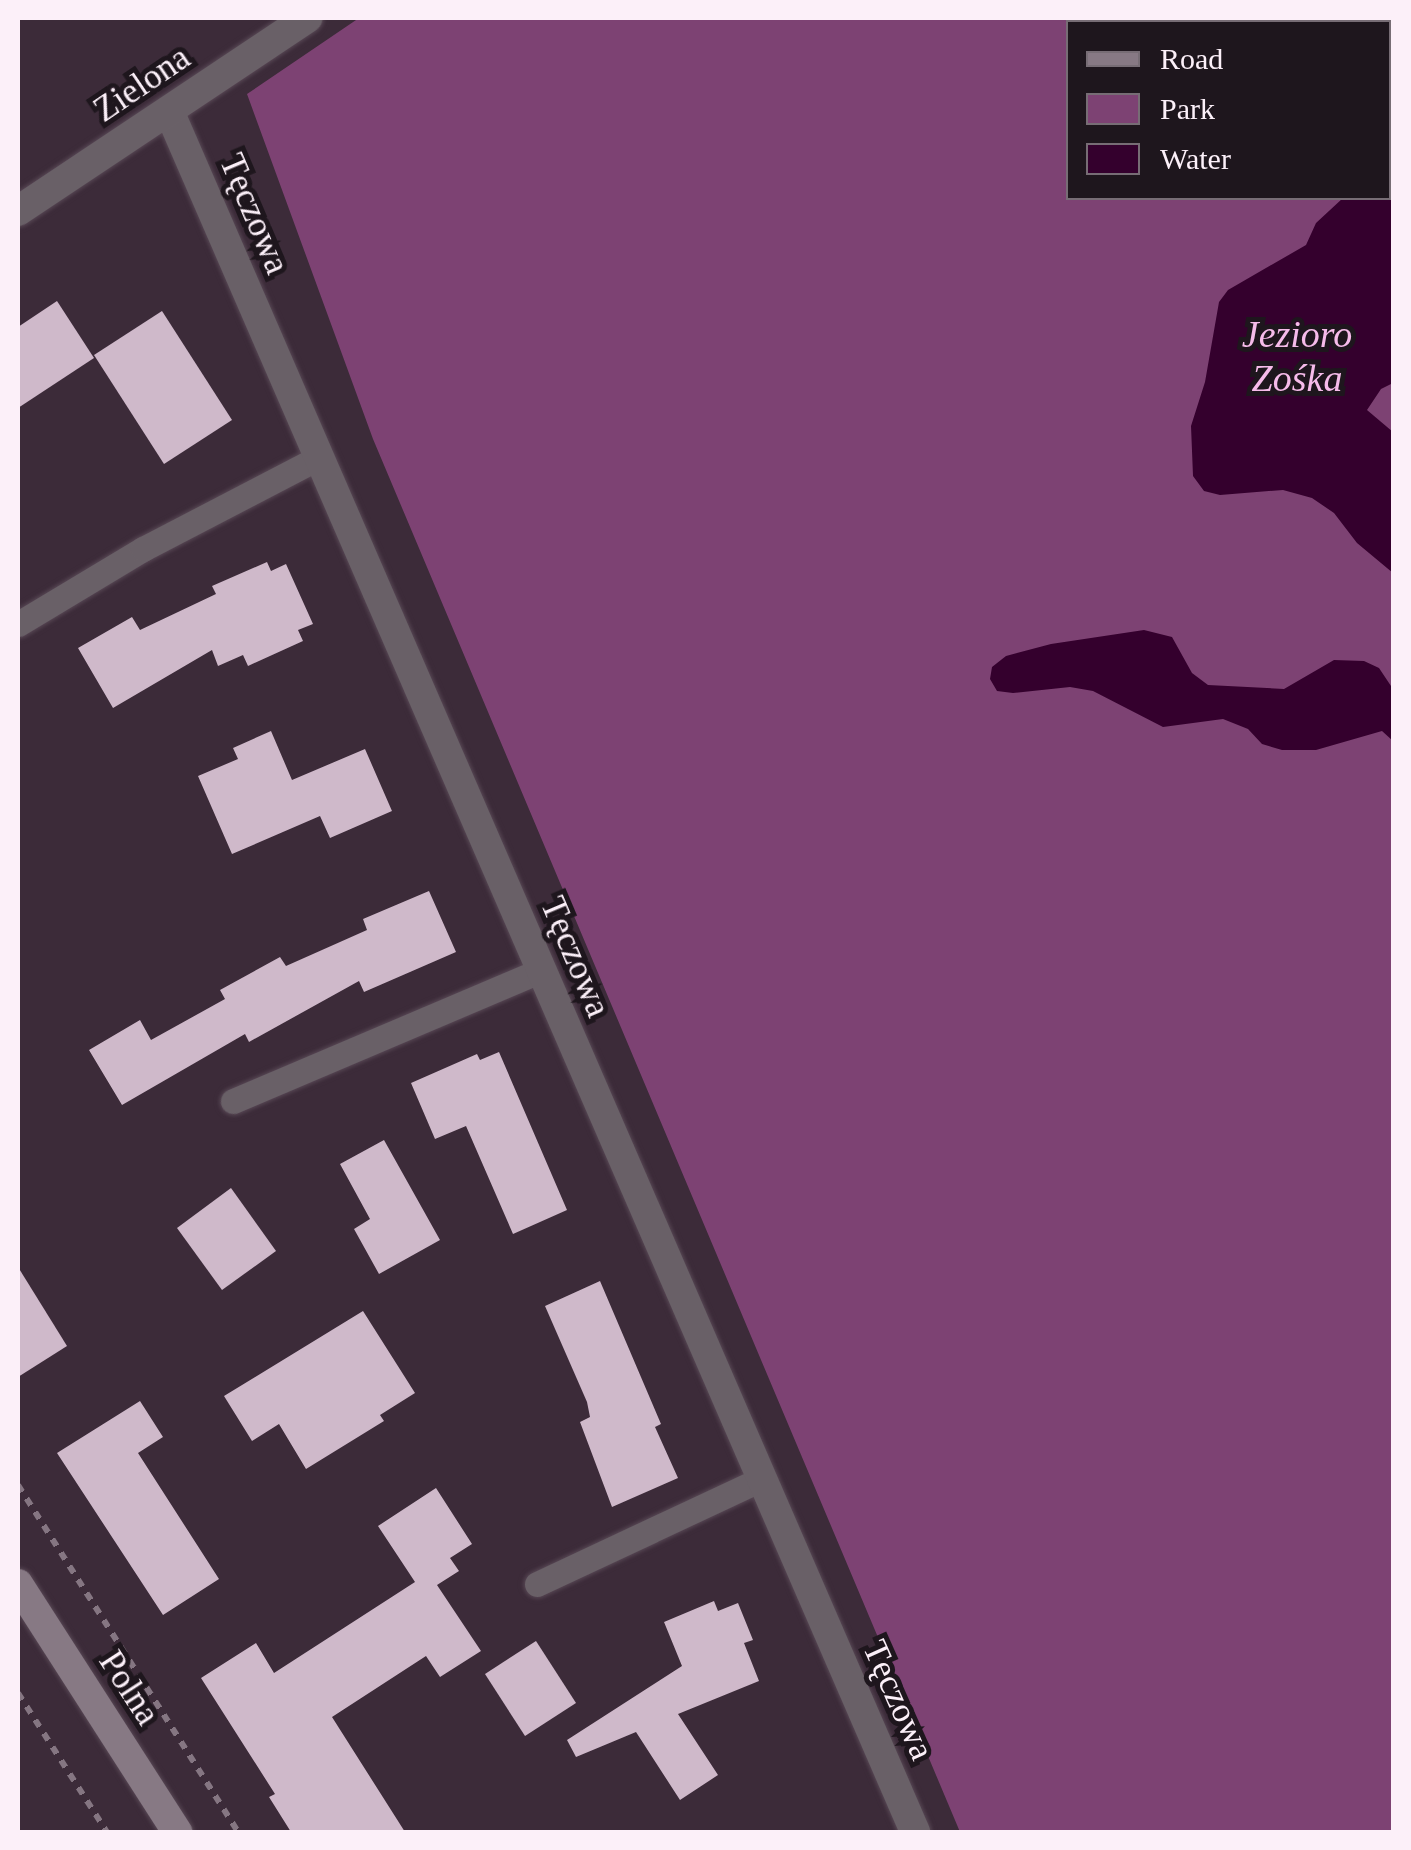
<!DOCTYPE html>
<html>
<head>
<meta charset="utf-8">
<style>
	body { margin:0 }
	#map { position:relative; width:1411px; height:1850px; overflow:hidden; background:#3c2b39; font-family:"Times New Roman",serif }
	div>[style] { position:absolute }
	.green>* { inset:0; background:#7d4273 }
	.water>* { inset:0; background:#34002d }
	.building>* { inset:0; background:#cfb9ca }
	.path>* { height:6px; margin-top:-3px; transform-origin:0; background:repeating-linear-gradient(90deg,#857682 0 8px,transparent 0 16px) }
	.roads { filter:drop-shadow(0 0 2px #574754) drop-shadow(0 0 2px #574754) }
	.lane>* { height:25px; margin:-12.5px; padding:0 12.5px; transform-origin:12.5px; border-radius:12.5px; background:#696067 }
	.street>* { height:30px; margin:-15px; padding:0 15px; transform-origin:15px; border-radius:15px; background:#696067 }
	.secondary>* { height:30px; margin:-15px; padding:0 15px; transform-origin:15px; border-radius:15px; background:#877984 }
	span { translate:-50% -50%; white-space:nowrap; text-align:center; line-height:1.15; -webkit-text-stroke:10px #1e161d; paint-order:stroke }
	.street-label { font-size:35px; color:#fcf0f9 }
	.water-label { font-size:38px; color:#f6bbea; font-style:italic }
	.frame { position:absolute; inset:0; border:20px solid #fcf0f9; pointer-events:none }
	.legend { position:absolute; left:1066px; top:20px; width:325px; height:180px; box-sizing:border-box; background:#1e161d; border:2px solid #776d75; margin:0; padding:12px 18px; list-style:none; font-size:30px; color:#fcf0f9 }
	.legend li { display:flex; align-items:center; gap:20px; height:50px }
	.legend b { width:50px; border:2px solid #776d75 }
</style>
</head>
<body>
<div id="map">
	<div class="green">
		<i style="clip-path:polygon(evenodd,359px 18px,1393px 18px,1393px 1832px,960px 1832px,373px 439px,247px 94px,359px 18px,1068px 22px,1388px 22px,1388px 198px,1068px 198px,1068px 22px)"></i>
	</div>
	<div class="water">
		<i style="clip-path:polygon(1393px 169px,1393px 383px,1381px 389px,1367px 410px,1393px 432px,1393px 573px,1357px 543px,1334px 513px,1312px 498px,1283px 490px,1220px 495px,1204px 491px,1193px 476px,1191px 426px,1205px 382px,1219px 302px,1228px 290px,1306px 245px,1316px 223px,1343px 198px,1388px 198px,1389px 172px)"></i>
		<i style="clip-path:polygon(1144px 630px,1172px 637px,1192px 673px,1208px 685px,1284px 689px,1334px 660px,1364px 661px,1379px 668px,1393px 689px,1393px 741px,1382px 731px,1316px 750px,1282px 750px,1262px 744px,1248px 729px,1223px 719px,1163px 727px,1093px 691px,1070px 687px,1013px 693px,997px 691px,990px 679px,992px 667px,1006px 656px,1051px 644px)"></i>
	</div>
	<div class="building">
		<i style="clip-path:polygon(57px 301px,94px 358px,18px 408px,18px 327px)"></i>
		<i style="clip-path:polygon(162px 311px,232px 420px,164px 464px,94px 355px)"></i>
		<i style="clip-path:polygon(267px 562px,271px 571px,286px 564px,313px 624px,298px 630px,303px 641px,248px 666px,243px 655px,218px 666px,212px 650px,113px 708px,78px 648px,132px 617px,140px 630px,216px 594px,212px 586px)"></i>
		<i style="clip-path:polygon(271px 731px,292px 780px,365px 749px,392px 811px,330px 838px,320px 816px,232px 854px,198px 776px,238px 759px,233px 748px)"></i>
		<i style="clip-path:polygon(429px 891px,456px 952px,364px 992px,359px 981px,249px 1042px,245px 1034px,122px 1105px,89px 1050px,140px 1020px,151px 1040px,225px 999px,220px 990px,280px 957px,286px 966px,367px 930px,363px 919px)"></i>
		<i style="clip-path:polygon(499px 1052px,567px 1210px,513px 1234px,466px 1126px,435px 1139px,411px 1083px,477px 1054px,480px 1060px)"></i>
		<i style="clip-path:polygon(384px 1140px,440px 1240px,379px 1274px,354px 1229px,370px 1219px,340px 1164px)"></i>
		<i style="clip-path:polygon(231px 1188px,276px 1251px,222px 1290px,177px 1228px)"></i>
		<i style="clip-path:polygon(18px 1267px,67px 1346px,18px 1377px)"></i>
		<i style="clip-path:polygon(600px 1281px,661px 1424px,655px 1427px,678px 1478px,612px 1507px,580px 1422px,590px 1417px,587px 1402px,545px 1306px)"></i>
		<i style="clip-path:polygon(363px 1311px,415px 1393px,380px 1415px,384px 1421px,306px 1469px,279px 1424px,252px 1441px,224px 1396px)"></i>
		<i style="clip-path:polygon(140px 1401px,163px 1437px,138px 1453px,219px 1579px,163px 1615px,57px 1453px)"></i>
		<i style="clip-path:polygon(436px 1488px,472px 1544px,450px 1558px,459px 1571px,437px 1585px,481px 1651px,440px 1677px,426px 1656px,332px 1717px,405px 1832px,291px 1832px,269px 1797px,275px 1794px,201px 1678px,256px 1643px,274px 1673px,415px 1582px,378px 1526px)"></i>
		<i style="clip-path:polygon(714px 1601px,718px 1611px,738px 1603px,753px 1640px,744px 1643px,759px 1681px,678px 1714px,718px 1775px,680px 1800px,636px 1732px,576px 1757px,567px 1740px,682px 1666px,664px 1622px)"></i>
		<i style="clip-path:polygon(536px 1641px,576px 1703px,525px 1736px,485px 1674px)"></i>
	</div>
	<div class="path">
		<i style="left:18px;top:1485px;width:411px;rotate:57.6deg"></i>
		<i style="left:18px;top:1693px;width:165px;rotate:57.4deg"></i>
	</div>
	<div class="roads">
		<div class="lane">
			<i style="left:18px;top:624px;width:146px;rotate:-31deg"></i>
			<i style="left:143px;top:549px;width:197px;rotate:-27.5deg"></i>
			<i style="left:233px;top:1101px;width:333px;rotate:-23deg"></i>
			<i style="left:537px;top:1584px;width:247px;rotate:-25.1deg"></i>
		</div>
		<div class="street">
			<i style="left:169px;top:111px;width:1876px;rotate:66.56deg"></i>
			<i style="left:18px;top:211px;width:348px;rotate:-33.7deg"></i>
		</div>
		<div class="secondary">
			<i style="left:18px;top:1584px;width:295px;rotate:57.3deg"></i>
		</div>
	</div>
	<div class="street-label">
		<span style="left:142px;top:84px;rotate:-34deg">Zielona</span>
		<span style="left:254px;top:214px;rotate:67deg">Tęczowa</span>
		<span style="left:575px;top:957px;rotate:67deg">Tęczowa</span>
		<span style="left:129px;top:1688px;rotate:57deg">Polna</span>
		<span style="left:898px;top:1700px;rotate:66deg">Tęczowa</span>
	</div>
	<div class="water-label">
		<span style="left:1297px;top:357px">Jezioro<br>Zośka</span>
	</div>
	<div class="frame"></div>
	<ul class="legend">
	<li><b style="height:12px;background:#877984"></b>Road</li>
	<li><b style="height:28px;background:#7d4273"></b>Park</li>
	<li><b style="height:28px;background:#34002d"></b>Water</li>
	</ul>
</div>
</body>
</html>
